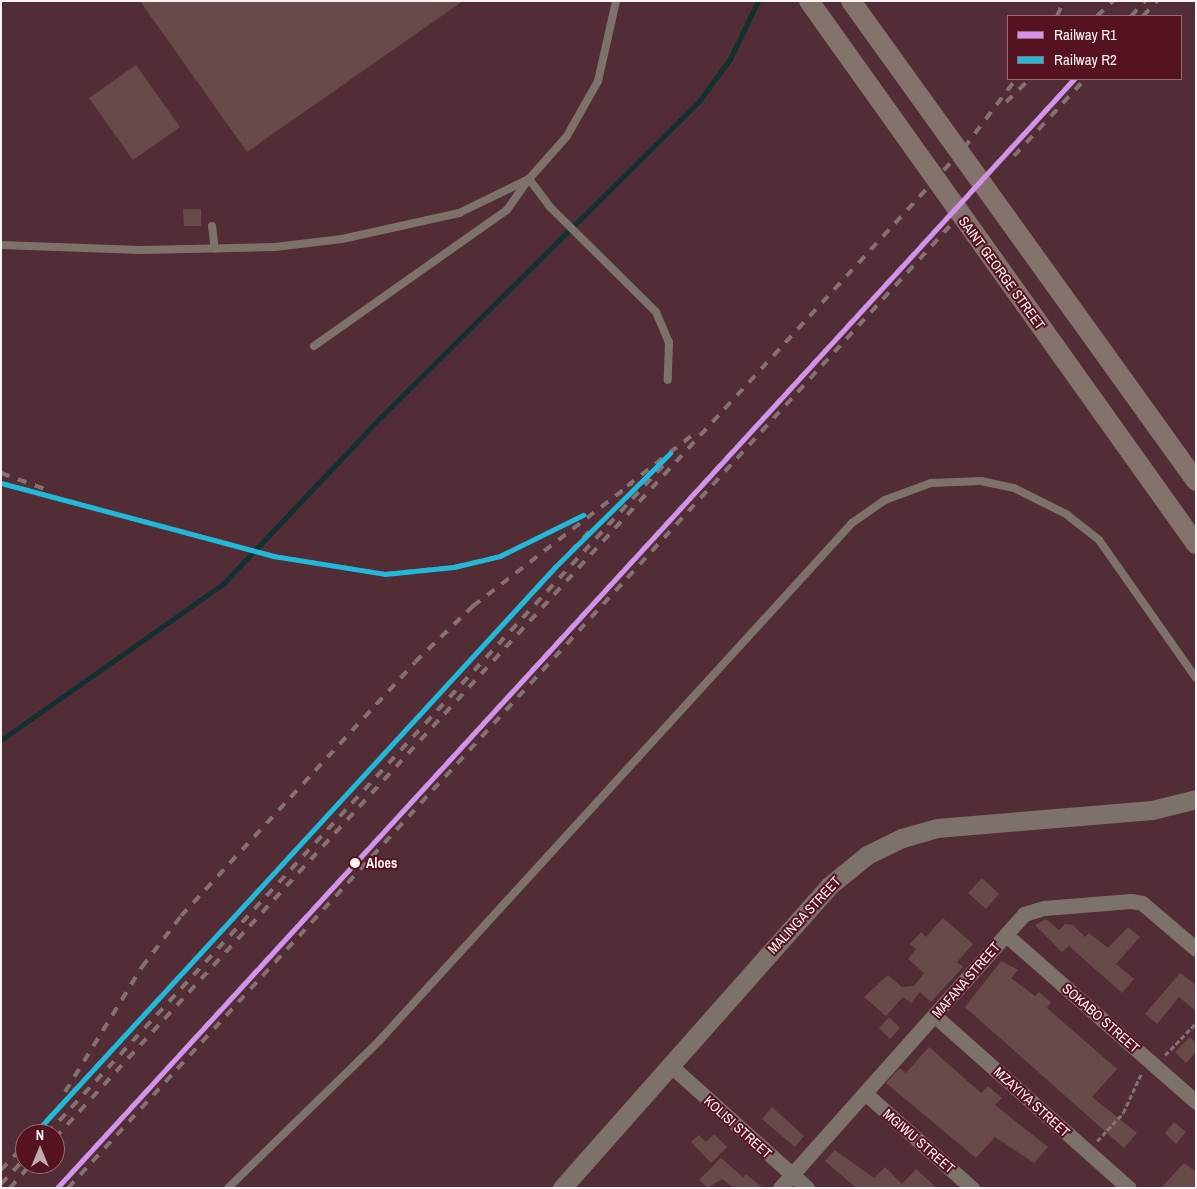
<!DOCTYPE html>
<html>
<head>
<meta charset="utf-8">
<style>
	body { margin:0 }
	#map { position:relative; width:1197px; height:1189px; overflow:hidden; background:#532d35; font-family:"Archivo Narrow",sans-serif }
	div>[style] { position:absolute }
	.stream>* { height:4.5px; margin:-2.25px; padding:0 2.25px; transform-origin:2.25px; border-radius:2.25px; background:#113030 }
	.building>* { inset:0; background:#684a4b }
	.path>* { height:2.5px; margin-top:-1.25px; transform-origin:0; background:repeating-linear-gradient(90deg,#827170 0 5px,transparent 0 7.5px) }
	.service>* { height:8px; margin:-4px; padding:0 4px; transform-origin:4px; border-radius:4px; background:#7d716b }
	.minor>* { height:15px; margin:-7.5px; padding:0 7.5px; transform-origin:7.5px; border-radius:7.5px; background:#7d716b }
	.tertiary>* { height:19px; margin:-9.5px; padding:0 9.5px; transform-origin:9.5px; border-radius:9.5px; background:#7d716b }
	.secondary>* { height:20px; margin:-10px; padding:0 10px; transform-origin:10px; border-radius:10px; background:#83736c }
	.rail>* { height:4px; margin-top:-2px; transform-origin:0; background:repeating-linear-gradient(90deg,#857171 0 9px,transparent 0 18px) }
	.rail-1>* { height:5px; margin:-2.5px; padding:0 2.5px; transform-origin:2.5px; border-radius:2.5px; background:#d193ec }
	.rail-2>* { height:5px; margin:-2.5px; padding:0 2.5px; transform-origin:2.5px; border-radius:2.5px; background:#20b9da }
	.dots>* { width:14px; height:14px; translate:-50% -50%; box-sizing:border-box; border:2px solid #551322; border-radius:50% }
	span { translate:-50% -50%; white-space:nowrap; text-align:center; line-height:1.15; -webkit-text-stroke:4px #551322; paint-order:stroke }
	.street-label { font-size:14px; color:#fbf2f3 }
	.stop-label { font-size:14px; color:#fbf2f3; font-weight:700 }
	.left { translate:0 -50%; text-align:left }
	.frame { position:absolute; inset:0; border:2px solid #fbf2f3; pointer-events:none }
	.legend { position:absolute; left:1007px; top:15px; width:175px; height:65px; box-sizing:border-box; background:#551322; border:1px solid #976c76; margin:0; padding:6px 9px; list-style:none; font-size:15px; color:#fbf2f3 }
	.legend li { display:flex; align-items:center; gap:10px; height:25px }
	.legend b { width:25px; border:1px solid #976c76 }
	.north { position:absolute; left:15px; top:1124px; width:50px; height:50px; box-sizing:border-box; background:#551322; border:1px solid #976c76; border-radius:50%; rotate:0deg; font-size:14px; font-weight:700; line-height:20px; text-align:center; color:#fbf2f3 }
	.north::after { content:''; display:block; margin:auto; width:18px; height:22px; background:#c0adb0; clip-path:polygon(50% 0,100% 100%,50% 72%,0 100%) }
</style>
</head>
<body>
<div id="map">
	<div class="stream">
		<i style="left:1px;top:740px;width:273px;rotate:-35.1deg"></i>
		<i style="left:224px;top:583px;width:228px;rotate:-46.6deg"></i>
		<i style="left:381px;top:417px;width:450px;rotate:-44.8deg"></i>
		<i style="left:700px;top:100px;width:51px;rotate:-53.8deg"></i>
		<i style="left:730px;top:59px;width:64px;rotate:-64.2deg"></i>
	</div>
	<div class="building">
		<i style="clip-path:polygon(140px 1px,463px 1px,247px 152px)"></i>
		<i style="clip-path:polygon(136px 65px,180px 127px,133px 160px,89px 98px)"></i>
		<i style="clip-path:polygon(183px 209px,201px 209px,201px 226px,184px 226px)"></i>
		<i style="clip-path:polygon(982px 878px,999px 894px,986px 909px,968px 893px)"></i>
		<i style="clip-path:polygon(943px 918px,973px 944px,957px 962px,963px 967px,931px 1002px,920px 992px,911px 1003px,903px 997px,886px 1016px,864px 997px,888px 975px,902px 987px,914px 986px,924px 973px,908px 959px,916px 949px,910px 944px,921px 932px,926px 937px)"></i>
		<i style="clip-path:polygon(1046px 919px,1059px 930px,1065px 924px,1073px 925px,1085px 937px,1089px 933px,1108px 948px,1128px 927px,1140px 937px,1116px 964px,1134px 979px,1122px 993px,1069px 946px,1062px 952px,1035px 925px)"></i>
		<i style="clip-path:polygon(1001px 961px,1018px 970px,1011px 978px,1035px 996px,1039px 992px,1051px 1002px,1047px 1008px,1117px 1069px,1092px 1097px,1137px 1133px,1124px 1148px,965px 1007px)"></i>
		<i style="clip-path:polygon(1180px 973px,1196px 985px,1196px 1011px,1179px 997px,1157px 1024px,1145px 1014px)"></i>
		<i style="clip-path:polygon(889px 1017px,900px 1028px,890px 1039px,879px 1028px)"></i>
		<i style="clip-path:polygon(1190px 1037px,1196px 1043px,1196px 1052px,1186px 1063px,1175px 1052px)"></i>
		<i style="clip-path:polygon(929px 1047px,981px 1093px,988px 1086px,1002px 1098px,995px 1105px,1048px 1147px,1034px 1163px,995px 1137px,976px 1158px,886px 1083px,900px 1068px,906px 1073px)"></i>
		<i style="clip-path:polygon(772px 1107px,804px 1136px,795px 1147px,762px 1119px)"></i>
		<i style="clip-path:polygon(1174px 1122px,1186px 1132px,1176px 1144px,1165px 1133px)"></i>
		<i style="clip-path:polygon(714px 1134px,727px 1147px,711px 1163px,691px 1142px,699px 1135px,706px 1142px)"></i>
		<i style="clip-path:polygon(835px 1150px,874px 1178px,885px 1167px,902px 1184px,916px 1169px,937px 1188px,856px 1188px,825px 1161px)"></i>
		<i style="clip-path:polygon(721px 1158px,743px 1177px,746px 1174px,763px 1188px,734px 1188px,722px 1179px,708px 1188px,699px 1180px)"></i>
		<i style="clip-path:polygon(1184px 1163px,1196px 1172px,1196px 1188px,1161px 1188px)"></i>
	</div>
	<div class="path">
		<i style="left:1165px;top:1055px;width:45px;rotate:-45.9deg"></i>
		<i style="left:1097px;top:1141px;width:38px;rotate:-47deg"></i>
		<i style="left:1123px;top:1113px;width:43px;rotate:-65.2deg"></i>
	</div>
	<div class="service">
		<i style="left:212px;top:226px;width:23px;rotate:83deg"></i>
		<i style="left:1px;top:245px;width:140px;rotate:2deg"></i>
		<i style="left:141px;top:250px;width:134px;rotate:-1.3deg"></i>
		<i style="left:275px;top:247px;width:67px;rotate:-6.8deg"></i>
		<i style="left:342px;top:239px;width:120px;rotate:-12.5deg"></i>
		<i style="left:459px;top:213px;width:78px;rotate:-25.9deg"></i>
		<i style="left:529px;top:179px;width:57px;rotate:-48.5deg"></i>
		<i style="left:567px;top:136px;width:63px;rotate:-60.6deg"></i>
		<i style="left:598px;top:81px;width:82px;rotate:-77.3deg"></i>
		<i style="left:314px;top:346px;width:236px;rotate:-35.2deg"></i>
		<i style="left:507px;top:210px;width:38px;rotate:-55deg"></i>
		<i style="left:529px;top:179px;width:35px;rotate:53deg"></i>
		<i style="left:550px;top:207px;width:149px;rotate:44.7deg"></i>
		<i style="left:656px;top:312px;width:33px;rotate:67deg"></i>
		<i style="left:669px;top:342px;width:38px;rotate:92deg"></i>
		<i style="left:228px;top:1188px;width:211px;rotate:-44.2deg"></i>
		<i style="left:379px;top:1041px;width:701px;rotate:-47.6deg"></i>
		<i style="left:852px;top:523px;width:40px;rotate:-34.9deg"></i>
		<i style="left:885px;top:500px;width:49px;rotate:-20.3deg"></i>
		<i style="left:931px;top:483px;width:50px;rotate:-2.3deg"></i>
		<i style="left:981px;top:481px;width:34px;rotate:12deg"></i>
		<i style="left:1014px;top:488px;width:58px;rotate:26.6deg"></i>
		<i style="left:1066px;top:514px;width:42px;rotate:38.2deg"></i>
		<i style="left:1099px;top:540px;width:169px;rotate:54.9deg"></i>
	</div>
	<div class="minor">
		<i style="left:1006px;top:935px;width:253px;rotate:41.3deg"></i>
		<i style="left:935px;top:1016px;width:259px;rotate:41.6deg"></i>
		<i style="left:670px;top:1065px;width:184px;rotate:41.9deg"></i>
		<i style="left:866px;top:1094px;width:142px;rotate:41.6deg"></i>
		<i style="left:780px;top:1188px;width:367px;rotate:-48.3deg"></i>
		<i style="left:1024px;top:914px;width:21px;rotate:-17deg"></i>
		<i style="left:1044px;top:908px;width:87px;rotate:-4.6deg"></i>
		<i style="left:1131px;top:901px;width:11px;rotate:10deg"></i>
		<i style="left:1142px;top:903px;width:71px;rotate:40.4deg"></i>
	</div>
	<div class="tertiary">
		<i style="left:562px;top:1188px;width:403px;rotate:-48.5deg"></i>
		<i style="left:829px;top:886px;width:49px;rotate:-39.2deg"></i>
		<i style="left:867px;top:855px;width:39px;rotate:-26deg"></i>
		<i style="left:902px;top:838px;width:36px;rotate:-16deg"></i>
		<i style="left:937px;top:828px;width:216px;rotate:-4.8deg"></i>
		<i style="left:1152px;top:810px;width:45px;rotate:-14deg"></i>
	</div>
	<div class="secondary">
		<i style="left:809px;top:1px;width:667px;rotate:54.52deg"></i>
		<i style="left:851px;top:1px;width:591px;rotate:54.29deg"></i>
	</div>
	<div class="rail">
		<i style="left:1057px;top:16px;width:17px;rotate:-65deg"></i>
		<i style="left:1097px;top:16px;width:22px;rotate:-43deg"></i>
		<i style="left:1131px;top:16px;width:21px;rotate:-47deg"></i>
		<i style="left:1143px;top:16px;width:21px;rotate:-47deg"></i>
		<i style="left:1006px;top:102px;width:33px;rotate:-44deg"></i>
		<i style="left:1014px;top:156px;width:105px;rotate:-47.3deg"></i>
		<i style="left:1px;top:473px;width:47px;rotate:20deg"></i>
		<i style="left:1px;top:483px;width:282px;rotate:15deg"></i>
		<i style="left:273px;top:556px;width:113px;rotate:9.1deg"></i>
		<i style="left:385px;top:574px;width:69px;rotate:-5.8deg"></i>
		<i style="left:454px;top:567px;width:47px;rotate:-13.4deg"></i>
		<i style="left:500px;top:556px;width:85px;rotate:-25.7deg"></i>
		<i style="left:627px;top:486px;width:88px;rotate:-38deg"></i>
		<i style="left:65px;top:1092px;width:147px;rotate:-58.4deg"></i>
		<i style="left:142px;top:967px;width:64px;rotate:-52.6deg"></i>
		<i style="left:181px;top:916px;width:345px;rotate:-47.3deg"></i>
		<i style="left:415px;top:662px;width:81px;rotate:-44deg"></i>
		<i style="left:473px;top:606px;width:201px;rotate:-37.7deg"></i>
		<i style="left:34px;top:1134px;width:827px;rotate:-47.35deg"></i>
		<i style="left:47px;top:1134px;width:916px;rotate:-47.34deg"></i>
		<i style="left:55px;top:1138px;width:1344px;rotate:-47.44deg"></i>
		<i style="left:964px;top:148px;width:86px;rotate:-53deg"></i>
		<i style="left:1px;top:1170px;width:35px;rotate:-47deg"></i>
		<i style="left:1px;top:1184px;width:35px;rotate:-47deg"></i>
		<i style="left:10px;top:1188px;width:32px;rotate:-49deg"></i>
		<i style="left:57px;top:1188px;width:1505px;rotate:-47.48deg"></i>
		<i style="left:68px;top:1188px;width:1320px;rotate:-47.49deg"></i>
	</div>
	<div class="rail-1">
		<i style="left:57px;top:1188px;width:1505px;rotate:-47.48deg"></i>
	</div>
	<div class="rail-2">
		<i style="left:1px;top:483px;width:282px;rotate:15deg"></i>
		<i style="left:273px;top:556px;width:113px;rotate:9.1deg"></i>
		<i style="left:385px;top:574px;width:69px;rotate:-5.8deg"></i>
		<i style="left:454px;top:567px;width:47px;rotate:-13.4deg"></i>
		<i style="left:500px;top:556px;width:93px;rotate:-26.3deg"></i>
		<i style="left:34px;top:1134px;width:770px;rotate:-47.42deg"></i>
		<i style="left:555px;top:567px;width:162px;rotate:-44.7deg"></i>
	</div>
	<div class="dots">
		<i style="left:355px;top:863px;background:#fbf2f3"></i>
	</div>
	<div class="street-label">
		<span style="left:1002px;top:273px;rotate:54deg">SAINT GEORGE STREET</span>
		<span style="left:804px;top:915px;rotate:-47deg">MALINGA STREET</span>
		<span style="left:966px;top:980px;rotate:-49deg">MAFANA STREET</span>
		<span style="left:1101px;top:1018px;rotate:41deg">SOKABO STREET</span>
		<span style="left:1032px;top:1102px;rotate:42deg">MZAYIYA STREET</span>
		<span style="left:738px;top:1127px;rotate:42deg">KOLISI STREET</span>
		<span style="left:919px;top:1141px;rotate:41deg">MGIWU STREET</span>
	</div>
	<div class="stop-label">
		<span class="left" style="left:366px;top:863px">Aloes</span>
	</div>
	<div class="frame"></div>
	<ul class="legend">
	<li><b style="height:6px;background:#d193ec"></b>Railway R1</li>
	<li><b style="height:6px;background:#20b9da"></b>Railway R2</li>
	</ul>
	<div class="north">N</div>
</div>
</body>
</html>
